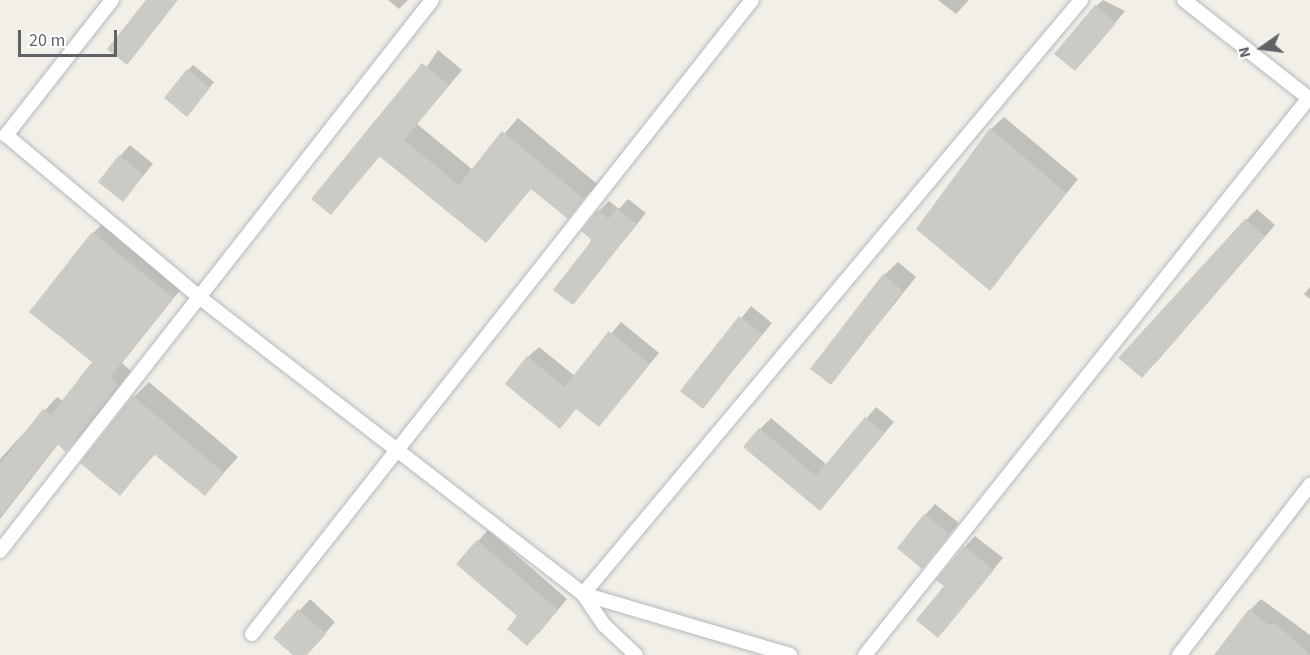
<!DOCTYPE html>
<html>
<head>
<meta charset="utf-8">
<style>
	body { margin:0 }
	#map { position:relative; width:1310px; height:655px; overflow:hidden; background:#f1efe8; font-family:"Source Sans 3",sans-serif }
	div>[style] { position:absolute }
	.shadow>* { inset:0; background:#0003 }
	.building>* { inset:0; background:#cccac5 }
	.roads { filter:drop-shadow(0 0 2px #b5b8bc) drop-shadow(0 0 2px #b5b8bc) }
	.lane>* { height:14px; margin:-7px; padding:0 7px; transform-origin:7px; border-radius:7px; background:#fff }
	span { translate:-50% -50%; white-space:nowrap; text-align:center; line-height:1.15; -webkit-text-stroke:6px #fff; paint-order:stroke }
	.north { position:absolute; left:1232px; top:18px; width:60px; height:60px; -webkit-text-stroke:4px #fff; paint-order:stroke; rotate:256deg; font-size:16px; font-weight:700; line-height:24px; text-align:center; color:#5f6368 }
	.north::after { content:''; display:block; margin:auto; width:21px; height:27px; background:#5f6368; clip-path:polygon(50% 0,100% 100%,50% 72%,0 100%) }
	.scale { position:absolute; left:18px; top:30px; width:99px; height:27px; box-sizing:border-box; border:3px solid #5f6368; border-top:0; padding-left:8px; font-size:18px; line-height:21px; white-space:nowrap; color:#5f6368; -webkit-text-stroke:4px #fff; paint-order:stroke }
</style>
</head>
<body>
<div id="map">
	<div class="shadow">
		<i style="clip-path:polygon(388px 0,408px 0,399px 9px)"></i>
		<i style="clip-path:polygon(938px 0,969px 0,956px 14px)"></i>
		<i style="clip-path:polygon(1103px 0,1125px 11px,1085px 59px,1096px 6px)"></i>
		<i style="clip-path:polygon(438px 50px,462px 70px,417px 124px,473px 170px,518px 118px,597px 184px,567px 217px,532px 188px,485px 241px,381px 155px,331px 213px)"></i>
		<i style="clip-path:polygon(193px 65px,214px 82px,192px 109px,188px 70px)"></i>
		<i style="clip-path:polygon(1004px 117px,1078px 179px,990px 289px,991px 129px)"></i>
		<i style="clip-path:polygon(130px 145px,153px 164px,123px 200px,120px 156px)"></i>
		<i style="clip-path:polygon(628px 199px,646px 213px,573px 303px,599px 211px,609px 201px,619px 209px)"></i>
		<i style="clip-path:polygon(1257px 209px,1275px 225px,1153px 366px,1246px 220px)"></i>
		<i style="clip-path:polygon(107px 220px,185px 284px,122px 363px,131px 371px,80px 436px,66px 450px,59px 443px,0 519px,0 459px,57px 397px,63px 401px,94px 361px,93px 233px)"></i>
		<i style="clip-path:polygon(898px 262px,916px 277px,831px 383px,884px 275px)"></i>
		<i style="clip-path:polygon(1310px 287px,1310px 299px,1304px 294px)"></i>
		<i style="clip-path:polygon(751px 306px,772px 323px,703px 407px,682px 391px)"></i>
		<i style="clip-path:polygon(621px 322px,659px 353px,599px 425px,528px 357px,539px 347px,575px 376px)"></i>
		<i style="clip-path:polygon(149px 382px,238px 457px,205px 494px,156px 453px,120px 494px,134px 397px)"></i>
		<i style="clip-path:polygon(876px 407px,894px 422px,820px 509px,760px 429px,771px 418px,827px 465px)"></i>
		<i style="clip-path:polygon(935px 504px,959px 523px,922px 567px,925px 515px)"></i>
		<i style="clip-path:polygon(488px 530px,567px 599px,538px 634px,519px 616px,478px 541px)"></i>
		<i style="clip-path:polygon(975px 536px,1003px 558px,938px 636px,965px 547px)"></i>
		<i style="clip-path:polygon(310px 599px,335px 622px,306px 655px,295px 655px,275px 638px)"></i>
		<i style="clip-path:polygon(1261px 599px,1310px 635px,1310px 655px,1267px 655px,1250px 610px)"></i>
	</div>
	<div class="building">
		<i style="clip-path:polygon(146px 0,178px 0,127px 65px,107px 49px)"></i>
		<i style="clip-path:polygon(1095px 5px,1116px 23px,1075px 71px,1054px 54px)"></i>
		<i style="clip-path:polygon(422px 63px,449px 85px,404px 140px,459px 185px,502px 131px,584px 199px,568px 219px,531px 189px,486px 243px,379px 156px,331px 215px,311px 199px)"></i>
		<i style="clip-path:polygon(187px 69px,210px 88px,187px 117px,164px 98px)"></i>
		<i style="clip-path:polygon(990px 128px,1066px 193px,990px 291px,916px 229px)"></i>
		<i style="clip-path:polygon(119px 155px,144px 175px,123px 202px,98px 182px)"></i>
		<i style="clip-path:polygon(617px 209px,637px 224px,573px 305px,553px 290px,592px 240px,581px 231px,598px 210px,608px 219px)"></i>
		<i style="clip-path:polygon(1245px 219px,1265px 236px,1142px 378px,1118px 358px)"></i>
		<i style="clip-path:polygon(92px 232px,173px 298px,110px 377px,95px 364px,119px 385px,66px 452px,57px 444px,0 517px,0 464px,43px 409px,51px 415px,92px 362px,29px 312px)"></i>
		<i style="clip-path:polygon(883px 274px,903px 291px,831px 385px,810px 369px)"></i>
		<i style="clip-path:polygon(739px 316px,762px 334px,703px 409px,680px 391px)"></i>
		<i style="clip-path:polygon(609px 331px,650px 364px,599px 427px,576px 409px,560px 429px,505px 384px,527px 356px,564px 387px)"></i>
		<i style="clip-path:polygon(133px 396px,224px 473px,205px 496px,154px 454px,120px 496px,80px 463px)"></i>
		<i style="clip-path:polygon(865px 417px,885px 433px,820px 511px,743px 447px,759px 428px,816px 476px)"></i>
		<i style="clip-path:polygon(924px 514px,950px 534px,922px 569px,897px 548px)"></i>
		<i style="clip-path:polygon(477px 540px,558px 610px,527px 646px,507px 629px,517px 616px,456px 564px)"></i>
		<i style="clip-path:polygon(964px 546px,994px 570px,938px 638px,916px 620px,944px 586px,936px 580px)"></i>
		<i style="clip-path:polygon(298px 609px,326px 634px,307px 655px,293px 655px,273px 638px)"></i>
		<i style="clip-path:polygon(1249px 609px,1270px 626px,1274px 622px,1310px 655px,1214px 655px)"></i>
	</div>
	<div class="roads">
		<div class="lane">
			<i style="left:112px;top:0;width:172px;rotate:128.1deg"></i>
			<i style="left:6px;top:135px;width:252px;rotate:40deg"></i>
			<i style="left:199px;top:297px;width:485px;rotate:37.7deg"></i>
			<i style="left:583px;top:594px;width:216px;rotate:16.4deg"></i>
			<i style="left:1184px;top:0;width:160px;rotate:38.2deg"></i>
			<i style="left:0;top:551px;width:700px;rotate:-51.9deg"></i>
			<i style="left:252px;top:634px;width:807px;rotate:-51.74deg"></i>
			<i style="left:636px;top:655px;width:44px;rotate:-136.8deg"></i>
			<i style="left:604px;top:625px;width:37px;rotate:-124deg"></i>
			<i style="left:583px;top:594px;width:775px;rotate:-50.02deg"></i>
			<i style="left:865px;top:655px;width:711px;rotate:-51.45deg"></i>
			<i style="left:1179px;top:655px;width:215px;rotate:-52.4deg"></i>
		</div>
	</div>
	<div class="north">N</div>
	<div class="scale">20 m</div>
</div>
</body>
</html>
